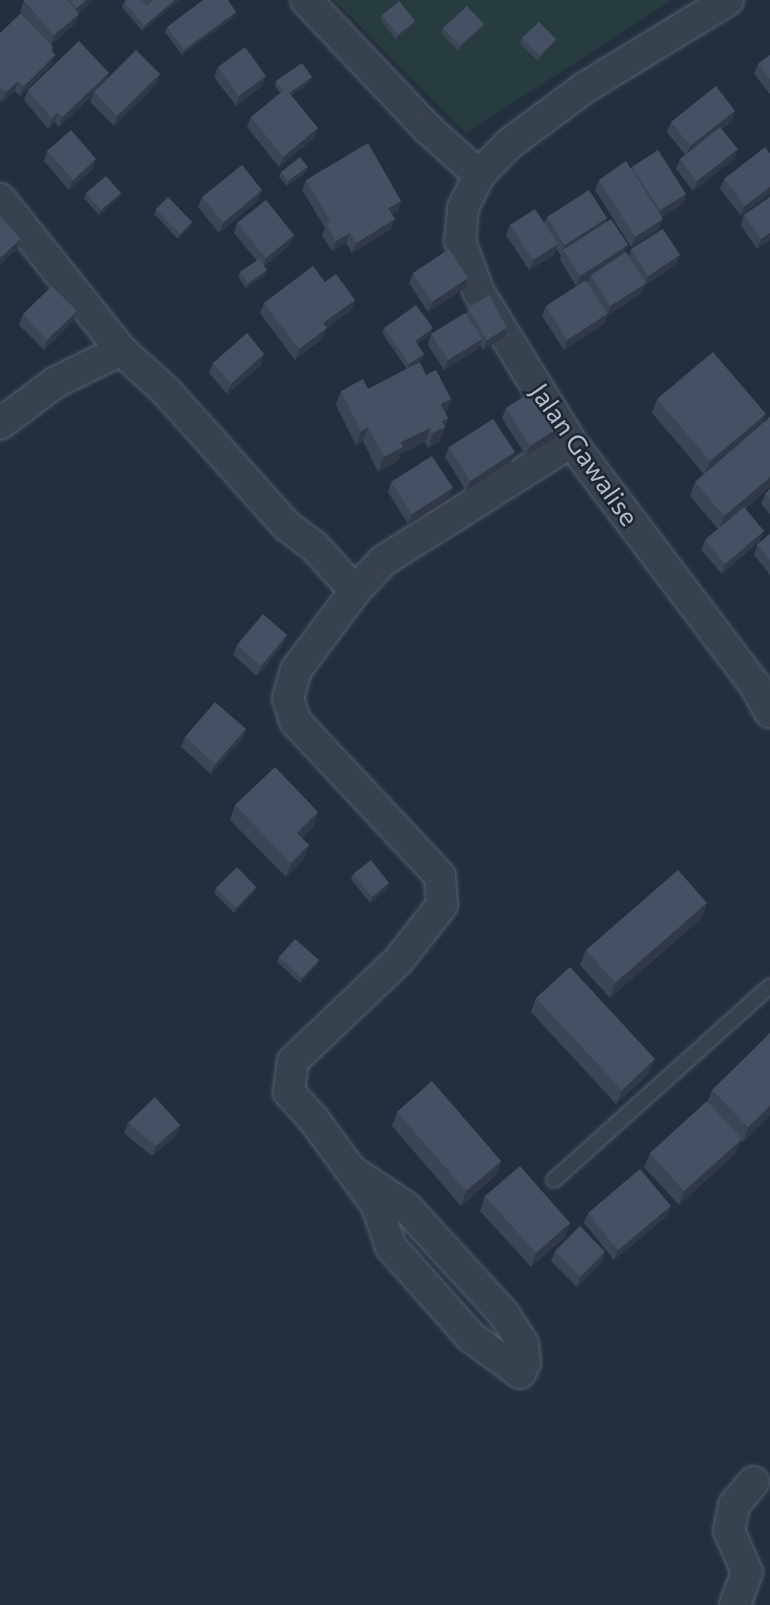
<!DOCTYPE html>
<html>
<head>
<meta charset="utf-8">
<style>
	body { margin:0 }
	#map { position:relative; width:770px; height:1605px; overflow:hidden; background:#242f3e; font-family:Commissioner,sans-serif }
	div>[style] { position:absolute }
	.green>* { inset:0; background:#263c3f }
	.roads { filter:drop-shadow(0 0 2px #565f6c) drop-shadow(0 0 2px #565f6c) }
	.lane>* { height:14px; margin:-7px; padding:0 7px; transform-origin:7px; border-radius:7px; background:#38414e }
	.street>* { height:30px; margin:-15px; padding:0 15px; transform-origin:15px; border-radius:15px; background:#38414e }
	.wall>* { inset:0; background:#3b4654 }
	.shaded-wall>* { inset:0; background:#303945 }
	.building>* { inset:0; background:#455162 }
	span { translate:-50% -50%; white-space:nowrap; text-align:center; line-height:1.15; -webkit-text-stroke:5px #1d2633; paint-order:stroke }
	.street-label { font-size:26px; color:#b4bcc9 }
</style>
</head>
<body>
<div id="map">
	<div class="green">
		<i style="clip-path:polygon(334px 0,672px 0,466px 133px)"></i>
	</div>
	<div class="roads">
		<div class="lane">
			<i style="left:554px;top:1180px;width:290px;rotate:-41.9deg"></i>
		</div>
		<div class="street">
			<i style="left:306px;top:0;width:178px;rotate:46.6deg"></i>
			<i style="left:428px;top:129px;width:69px;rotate:42deg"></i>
			<i style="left:728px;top:0;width:170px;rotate:148.5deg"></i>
			<i style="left:583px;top:89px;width:92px;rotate:143.4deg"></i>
			<i style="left:509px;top:144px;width:43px;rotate:134.1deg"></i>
			<i style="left:479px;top:175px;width:37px;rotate:116deg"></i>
			<i style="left:463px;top:208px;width:33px;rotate:95deg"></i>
			<i style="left:460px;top:241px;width:55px;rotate:69.9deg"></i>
			<i style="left:479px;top:293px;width:175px;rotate:58.3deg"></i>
			<i style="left:571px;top:442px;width:305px;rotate:52.9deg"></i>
			<i style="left:755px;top:685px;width:31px;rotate:61deg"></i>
			<i style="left:0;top:199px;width:193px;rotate:51.3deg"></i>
			<i style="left:121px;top:350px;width:61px;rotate:42.3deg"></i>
			<i style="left:166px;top:391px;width:181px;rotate:48.1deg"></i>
			<i style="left:287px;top:526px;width:35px;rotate:37deg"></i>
			<i style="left:315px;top:547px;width:59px;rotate:47.7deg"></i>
			<i style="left:355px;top:591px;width:41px;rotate:-47deg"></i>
			<i style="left:383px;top:561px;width:222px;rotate:-32.3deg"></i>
			<i style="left:0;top:424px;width:70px;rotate:-36.9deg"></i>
			<i style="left:56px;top:382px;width:72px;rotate:-26.2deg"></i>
			<i style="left:352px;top:1171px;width:65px;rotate:33.7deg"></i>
			<i style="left:406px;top:1207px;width:144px;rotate:47.5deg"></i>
			<i style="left:503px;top:1313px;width:37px;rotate:57deg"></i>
			<i style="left:523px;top:1344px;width:19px;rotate:84deg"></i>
			<i style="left:525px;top:1363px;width:11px;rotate:117deg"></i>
			<i style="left:520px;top:1373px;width:61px;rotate:-143.7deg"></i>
			<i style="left:471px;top:1337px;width:120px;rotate:-131.6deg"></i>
			<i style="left:391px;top:1247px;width:43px;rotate:-108.9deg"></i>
			<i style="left:377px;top:1206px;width:107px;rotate:-126.2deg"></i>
			<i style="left:314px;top:1120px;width:38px;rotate:-132deg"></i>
			<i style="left:289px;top:1092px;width:31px;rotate:-83deg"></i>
			<i style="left:293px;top:1061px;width:145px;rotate:-43.6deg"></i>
			<i style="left:398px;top:961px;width:71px;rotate:-51.8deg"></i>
			<i style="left:442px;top:905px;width:29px;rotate:-94deg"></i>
			<i style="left:440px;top:876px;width:212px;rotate:-133.1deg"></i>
			<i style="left:295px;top:721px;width:24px;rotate:-107deg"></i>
			<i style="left:288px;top:698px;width:29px;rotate:-74deg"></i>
			<i style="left:296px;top:670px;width:99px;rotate:-53.2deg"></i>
			<i style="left:735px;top:1605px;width:35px;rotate:-70deg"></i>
			<i style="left:747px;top:1572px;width:45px;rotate:-113.7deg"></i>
			<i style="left:729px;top:1531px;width:26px;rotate:-79deg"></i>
			<i style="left:734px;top:1505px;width:30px;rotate:-50deg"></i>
		</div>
	</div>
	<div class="wall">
		<i style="clip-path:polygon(24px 0,93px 0,78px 13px,75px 24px,51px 45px,53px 47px,52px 52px,55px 55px,51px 65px,20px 96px,15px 91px,2px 102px,0 100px,0 33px,37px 30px,20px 11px)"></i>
		<i style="clip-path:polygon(126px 0,180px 0,142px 31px,122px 7px,124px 2px)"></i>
		<i style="clip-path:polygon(236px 12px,234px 17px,182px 55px,165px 32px,167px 27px)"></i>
		<i style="clip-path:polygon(382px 15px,415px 21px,413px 27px,396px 40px,381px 20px)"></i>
		<i style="clip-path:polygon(484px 24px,482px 29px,458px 51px,441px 33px,443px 28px)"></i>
		<i style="clip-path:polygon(522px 38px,556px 39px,554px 44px,538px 61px,520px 44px)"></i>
		<i style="clip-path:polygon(770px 55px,770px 94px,754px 74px,758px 64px)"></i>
		<i style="clip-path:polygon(218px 67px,262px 86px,236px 106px,214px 77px)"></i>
		<i style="clip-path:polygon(160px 74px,156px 84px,114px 126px,90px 102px,93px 95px,59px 127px,55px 122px,48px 129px,24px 100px,28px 90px,106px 79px)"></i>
		<i style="clip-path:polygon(276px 81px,310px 82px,291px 96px,318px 128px,314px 138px,279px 167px,247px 127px,251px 117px,280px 93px,275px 86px)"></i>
		<i style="clip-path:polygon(732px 121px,722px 129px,734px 159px,693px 191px,676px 169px,680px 159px,685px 155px,667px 132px,671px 122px)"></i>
		<i style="clip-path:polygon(47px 151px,93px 169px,69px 190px,44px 161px)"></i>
		<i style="clip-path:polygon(770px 154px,741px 216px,720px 189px,724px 179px)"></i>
		<i style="clip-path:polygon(632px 167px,686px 194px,683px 204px,661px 217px,659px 229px,631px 247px,595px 190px,599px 180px,631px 168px)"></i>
		<i style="clip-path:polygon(281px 172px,306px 172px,287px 186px,279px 177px)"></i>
		<i style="clip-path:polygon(306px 180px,401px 201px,398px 211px,392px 214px,391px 229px,352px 253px,346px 243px,332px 251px,322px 235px,325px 228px,302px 190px)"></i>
		<i style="clip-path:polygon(86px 193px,121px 193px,119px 198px,99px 215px,84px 198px)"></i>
		<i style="clip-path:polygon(202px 197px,259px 200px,219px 233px,198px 207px)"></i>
		<i style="clip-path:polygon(770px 197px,770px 240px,757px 249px,741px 225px,744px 215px)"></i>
		<i style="clip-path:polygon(156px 209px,192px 222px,190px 227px,178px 239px,154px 214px)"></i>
		<i style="clip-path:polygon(547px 217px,607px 218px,605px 223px,629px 256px,631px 249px,676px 265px,645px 285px,642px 293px,607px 316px,604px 324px,564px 350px,542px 316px,546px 306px,587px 283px,590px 277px,576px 286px,560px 260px,561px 255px,556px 248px,554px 255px,529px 270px,506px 235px,510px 225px,544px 223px)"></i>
		<i style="clip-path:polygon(237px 223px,294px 235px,290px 245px,264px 266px,265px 275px,246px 288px,238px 277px,240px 272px,257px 261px,234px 233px)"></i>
		<i style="clip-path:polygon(413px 273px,465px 288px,428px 312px,409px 283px)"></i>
		<i style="clip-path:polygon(325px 282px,355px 300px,351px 310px,327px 328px,323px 338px,295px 360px,260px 313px,264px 303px)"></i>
		<i style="clip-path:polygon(468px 308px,504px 338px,483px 350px,480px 344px,478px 349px,444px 370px,428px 345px,431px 334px,466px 314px)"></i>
		<i style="clip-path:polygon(23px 314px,73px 321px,44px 350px,19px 325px)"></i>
		<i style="clip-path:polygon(384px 328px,431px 333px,417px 344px,424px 354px,422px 359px,413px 366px,448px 418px,440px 441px,428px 448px,425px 442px,401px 454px,398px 461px,378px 472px,363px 441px,356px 445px,336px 405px,341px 391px,368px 389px,407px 369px,382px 333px)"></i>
		<i style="clip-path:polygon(213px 363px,261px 365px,227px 394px,209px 373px)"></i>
		<i style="clip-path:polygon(657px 399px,762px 424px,770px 417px,770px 487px,745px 509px,764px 531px,760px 541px,722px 574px,701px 550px,705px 540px,718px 529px,690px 496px,695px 482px,704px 474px,652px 413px)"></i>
		<i style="clip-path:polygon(506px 408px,558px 428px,555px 438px,526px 456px,502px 418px)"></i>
		<i style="clip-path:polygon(449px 447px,511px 462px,466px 491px,445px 457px)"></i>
		<i style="clip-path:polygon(391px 482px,449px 498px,408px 524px,388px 492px)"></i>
		<i style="clip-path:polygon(770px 489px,770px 514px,761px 504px,765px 494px)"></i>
		<i style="clip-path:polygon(770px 534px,770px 575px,754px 555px,757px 545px)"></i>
		<i style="clip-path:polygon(237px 645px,283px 645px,257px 676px,233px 655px)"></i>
		<i style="clip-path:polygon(246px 729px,242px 739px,211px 774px,181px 747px,185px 737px)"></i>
		<i style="clip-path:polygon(235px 805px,318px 812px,313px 827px,302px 838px,309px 845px,303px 860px,286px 877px,230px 820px)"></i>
		<i style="clip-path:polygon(353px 874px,387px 889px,370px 903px,351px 879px)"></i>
		<i style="clip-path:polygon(256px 887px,254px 892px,234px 913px,214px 893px,216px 888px)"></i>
		<i style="clip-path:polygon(702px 918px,610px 998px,580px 965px,586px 950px)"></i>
		<i style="clip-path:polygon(279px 957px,319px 960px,317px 965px,300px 983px,277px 962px)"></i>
		<i style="clip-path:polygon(536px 998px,650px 1073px,616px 1104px,531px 1012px)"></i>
		<i style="clip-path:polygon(712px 1090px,770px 1115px,743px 1142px,741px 1140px,736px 1153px,679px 1205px,644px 1167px,650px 1153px,708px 1101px)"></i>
		<i style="clip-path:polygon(397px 1112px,501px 1161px,496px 1175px,461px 1206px,392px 1126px)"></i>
		<i style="clip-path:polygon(128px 1123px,180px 1125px,176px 1136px,152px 1156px,124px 1133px)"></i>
		<i style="clip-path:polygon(485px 1196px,570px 1223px,565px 1237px,531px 1267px,480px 1211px)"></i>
		<i style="clip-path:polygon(588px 1213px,667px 1216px,614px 1260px,584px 1223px)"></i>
		<i style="clip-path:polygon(555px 1251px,602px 1262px,577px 1287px,551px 1261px)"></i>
	</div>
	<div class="shaded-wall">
		<i style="clip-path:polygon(86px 0,93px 0,73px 18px,77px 8px)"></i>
		<i style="clip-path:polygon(175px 0,180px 0,142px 31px,144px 26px)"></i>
		<i style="clip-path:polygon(236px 12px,234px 17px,182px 55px,184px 50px)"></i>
		<i style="clip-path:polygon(79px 14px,75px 24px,51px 45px,54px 35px)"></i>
		<i style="clip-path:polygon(415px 21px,413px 27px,396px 40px,398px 35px)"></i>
		<i style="clip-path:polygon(484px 24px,482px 29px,458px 51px,460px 46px)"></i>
		<i style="clip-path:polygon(556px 39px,554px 44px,538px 61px,540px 56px)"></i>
		<i style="clip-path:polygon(55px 55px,51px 65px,20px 96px,24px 86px)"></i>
		<i style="clip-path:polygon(109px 73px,105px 83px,94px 92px,93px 95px,59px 127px,62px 117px)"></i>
		<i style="clip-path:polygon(160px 74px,156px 84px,114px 126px,117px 116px)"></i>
		<i style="clip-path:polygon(266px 76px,262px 86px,236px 106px,239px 96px)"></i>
		<i style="clip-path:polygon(312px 77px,310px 82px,285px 100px,287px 95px)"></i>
		<i style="clip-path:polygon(18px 81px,15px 91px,2px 102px,6px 92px)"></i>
		<i style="clip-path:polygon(735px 111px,732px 121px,686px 156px,690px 146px)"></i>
		<i style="clip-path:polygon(58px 112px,55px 122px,48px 129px,52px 119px)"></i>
		<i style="clip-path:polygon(318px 128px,314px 138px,279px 167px,283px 157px)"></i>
		<i style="clip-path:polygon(738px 149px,734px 159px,693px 191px,697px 181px)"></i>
		<i style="clip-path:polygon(96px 159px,93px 169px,69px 190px,73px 180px)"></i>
		<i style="clip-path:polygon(308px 167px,306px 172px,287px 186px,288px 181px)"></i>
		<i style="clip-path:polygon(770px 187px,770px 194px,741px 216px,745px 206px)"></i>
		<i style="clip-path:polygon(262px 190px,259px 200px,219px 233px,223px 223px)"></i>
		<i style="clip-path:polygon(121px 193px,119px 198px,99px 215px,101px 210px)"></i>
		<i style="clip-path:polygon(686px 194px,683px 204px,656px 220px,660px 210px)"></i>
		<i style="clip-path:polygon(401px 201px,398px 211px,385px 218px,388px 208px)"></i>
		<i style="clip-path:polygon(607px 218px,603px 228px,563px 250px,561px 255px,565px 245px)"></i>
		<i style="clip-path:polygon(395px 219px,391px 229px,352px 253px,356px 243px)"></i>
		<i style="clip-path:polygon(663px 219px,659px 229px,631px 247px,635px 237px)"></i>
		<i style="clip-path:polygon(192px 222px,190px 227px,178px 239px,180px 234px)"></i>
		<i style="clip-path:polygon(350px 233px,346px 243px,332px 251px,336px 241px)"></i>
		<i style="clip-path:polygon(770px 233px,770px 240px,757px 249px,761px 239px)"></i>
		<i style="clip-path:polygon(294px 235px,290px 245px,263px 268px,266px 258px)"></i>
		<i style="clip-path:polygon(21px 239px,17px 249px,0 265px,0 258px)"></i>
		<i style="clip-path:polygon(558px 244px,554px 255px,529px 270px,533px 260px)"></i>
		<i style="clip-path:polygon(628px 245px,624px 255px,591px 275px,590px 277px,576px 286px,580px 276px)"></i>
		<i style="clip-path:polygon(680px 255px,676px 265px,645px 285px,642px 293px,607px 316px,610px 306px,645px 284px,648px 276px)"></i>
		<i style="clip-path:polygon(267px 270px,265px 275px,246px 288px,248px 283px)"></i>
		<i style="clip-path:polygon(468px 278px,465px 288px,428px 312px,432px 302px)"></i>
		<i style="clip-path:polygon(355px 300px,351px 310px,319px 333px,323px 323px)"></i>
		<i style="clip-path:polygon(77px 311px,73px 321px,44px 350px,47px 340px)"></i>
		<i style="clip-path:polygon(607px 314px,604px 324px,564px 350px,567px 340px)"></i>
		<i style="clip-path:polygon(327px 328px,323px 338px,295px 360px,299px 349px)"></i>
		<i style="clip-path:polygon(433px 328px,431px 333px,413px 346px,415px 341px)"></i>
		<i style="clip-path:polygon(507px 328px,504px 338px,483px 350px,487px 340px)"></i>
		<i style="clip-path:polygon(482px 339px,478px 349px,444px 370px,448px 360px)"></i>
		<i style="clip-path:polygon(264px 354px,261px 365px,227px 394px,231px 384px)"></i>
		<i style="clip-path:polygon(424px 354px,422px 359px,407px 370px,409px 364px)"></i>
		<i style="clip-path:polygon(451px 399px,446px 414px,441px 404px)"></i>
		<i style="clip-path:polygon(766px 414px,760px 429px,705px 475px,710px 461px)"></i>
		<i style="clip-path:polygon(448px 418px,440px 441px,428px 448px,433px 433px,442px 421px)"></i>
		<i style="clip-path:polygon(368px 427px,363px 441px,356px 445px,361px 431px)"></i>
		<i style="clip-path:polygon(430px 428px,425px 442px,401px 454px,398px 461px,378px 472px,384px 457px,401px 442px)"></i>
		<i style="clip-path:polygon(558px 428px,555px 438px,526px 456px,530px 446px)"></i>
		<i style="clip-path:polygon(515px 452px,511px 462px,466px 491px,470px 481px)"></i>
		<i style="clip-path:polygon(770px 477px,770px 487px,719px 531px,724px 516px)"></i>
		<i style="clip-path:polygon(453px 488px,449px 498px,408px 524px,412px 514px)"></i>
		<i style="clip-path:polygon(764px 531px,760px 541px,722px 574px,725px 564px)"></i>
		<i style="clip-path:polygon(287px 635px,283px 645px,257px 676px,261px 666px)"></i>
		<i style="clip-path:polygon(246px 729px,242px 739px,211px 774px,215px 764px)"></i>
		<i style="clip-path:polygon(318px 812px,313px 827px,292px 848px,297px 833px)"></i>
		<i style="clip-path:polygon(309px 845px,303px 860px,286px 877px,291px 863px)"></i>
		<i style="clip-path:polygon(389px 883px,387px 889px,370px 903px,372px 897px)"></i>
		<i style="clip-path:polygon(256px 887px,254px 892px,234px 913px,236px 908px)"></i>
		<i style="clip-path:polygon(707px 903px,702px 918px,610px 998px,615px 983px)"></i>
		<i style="clip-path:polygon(319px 960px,317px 965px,300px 983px,302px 978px)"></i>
		<i style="clip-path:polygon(655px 1059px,650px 1073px,616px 1104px,622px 1090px)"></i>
		<i style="clip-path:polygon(770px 1106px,770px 1115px,743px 1142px,748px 1127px)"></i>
		<i style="clip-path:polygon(180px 1125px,176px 1136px,152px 1156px,156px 1146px)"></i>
		<i style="clip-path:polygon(742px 1139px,736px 1153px,679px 1205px,684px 1191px)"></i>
		<i style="clip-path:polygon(501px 1161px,496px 1175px,461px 1206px,466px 1191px)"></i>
		<i style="clip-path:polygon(671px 1206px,667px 1216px,614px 1260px,618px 1250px)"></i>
		<i style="clip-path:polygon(570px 1223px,565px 1237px,531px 1267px,536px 1253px)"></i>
		<i style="clip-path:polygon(605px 1252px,602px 1262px,577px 1287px,580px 1277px)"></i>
	</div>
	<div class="building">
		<i style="clip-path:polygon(24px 0,67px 0,79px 14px,54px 35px,24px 1px)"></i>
		<i style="clip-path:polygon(70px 0,86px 0,77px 8px)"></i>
		<i style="clip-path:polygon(126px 0,141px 0,147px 6px,154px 0,175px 0,144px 26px,124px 2px)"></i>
		<i style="clip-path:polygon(203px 0,228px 0,236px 12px,184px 50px,167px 27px)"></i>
		<i style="clip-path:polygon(399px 1px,415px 21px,398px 35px,382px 15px)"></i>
		<i style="clip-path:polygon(467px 6px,484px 24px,460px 46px,443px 28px)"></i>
		<i style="clip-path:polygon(21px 13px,53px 47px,51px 50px,55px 55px,24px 86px,18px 81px,6px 92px,0 86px,0 33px)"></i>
		<i style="clip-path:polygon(539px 22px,556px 39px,540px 56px,522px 38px)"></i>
		<i style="clip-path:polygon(79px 41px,109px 73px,62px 117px,58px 112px,52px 119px,28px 90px)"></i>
		<i style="clip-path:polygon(245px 47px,266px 76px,239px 96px,218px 67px)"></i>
		<i style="clip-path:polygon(136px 50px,160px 74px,117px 116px,94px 92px)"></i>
		<i style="clip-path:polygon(770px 55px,770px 79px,758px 64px)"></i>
		<i style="clip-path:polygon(302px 63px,312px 77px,289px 93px,286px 89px,283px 91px,276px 81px)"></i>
		<i style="clip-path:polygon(716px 86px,735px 111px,690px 146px,671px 122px)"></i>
		<i style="clip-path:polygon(286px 89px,318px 128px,283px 157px,251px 117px)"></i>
		<i style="clip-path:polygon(720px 127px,738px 149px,697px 181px,680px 159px)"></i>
		<i style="clip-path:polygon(71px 130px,96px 159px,73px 180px,47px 151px)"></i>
		<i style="clip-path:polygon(368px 143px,401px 201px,388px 208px,395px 219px,356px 243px,350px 233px,336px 241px,326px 224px,331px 222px,306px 180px)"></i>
		<i style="clip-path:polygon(765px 147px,770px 154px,770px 187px,745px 206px,724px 179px)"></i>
		<i style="clip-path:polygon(658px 150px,686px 194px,660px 210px,632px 167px)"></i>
		<i style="clip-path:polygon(300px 157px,308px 167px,288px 181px,281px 172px)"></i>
		<i style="clip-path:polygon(626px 161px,663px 219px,635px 237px,599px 180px)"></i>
		<i style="clip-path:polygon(242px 165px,262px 190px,223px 223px,202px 197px)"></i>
		<i style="clip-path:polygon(106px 176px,121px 193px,101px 210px,86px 193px)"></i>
		<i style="clip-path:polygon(589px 190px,607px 218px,565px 245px,547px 217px)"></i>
		<i style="clip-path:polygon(168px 197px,192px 222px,180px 234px,156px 209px)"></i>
		<i style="clip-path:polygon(770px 197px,770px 233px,761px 239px,744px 215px)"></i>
		<i style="clip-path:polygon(266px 200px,294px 235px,266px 258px,237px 223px)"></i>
		<i style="clip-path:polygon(535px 209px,558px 244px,533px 260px,510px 225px)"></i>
		<i style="clip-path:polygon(0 216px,21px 239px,0 258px)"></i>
		<i style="clip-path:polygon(611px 219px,628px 245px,580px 276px,563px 250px)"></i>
		<i style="clip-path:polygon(663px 229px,680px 255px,648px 276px,631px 249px)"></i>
		<i style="clip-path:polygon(449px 249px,468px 278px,432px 302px,413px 273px)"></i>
		<i style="clip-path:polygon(626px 252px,646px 283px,610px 306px,591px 275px)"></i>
		<i style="clip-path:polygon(259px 259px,267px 270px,248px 283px,240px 272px)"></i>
		<i style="clip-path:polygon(313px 266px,325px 282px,336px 274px,355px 300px,323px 323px,327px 328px,299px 349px,264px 303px)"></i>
		<i style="clip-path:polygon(586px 280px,607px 314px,567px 340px,546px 306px)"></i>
		<i style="clip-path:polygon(52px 286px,77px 311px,47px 340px,23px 314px)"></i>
		<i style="clip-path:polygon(489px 295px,507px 328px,487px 340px,468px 308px)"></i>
		<i style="clip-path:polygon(416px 305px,433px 328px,415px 341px,424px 354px,409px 364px,384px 328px)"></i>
		<i style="clip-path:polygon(465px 313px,482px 339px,448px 360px,431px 334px)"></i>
		<i style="clip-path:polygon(247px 333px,264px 354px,231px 384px,213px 363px)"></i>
		<i style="clip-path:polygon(713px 352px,766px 414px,710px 461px,657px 399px)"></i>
		<i style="clip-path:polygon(420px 362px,426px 375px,436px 370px,451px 399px,441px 404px,448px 418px,442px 421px,445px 427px,433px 433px,430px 428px,401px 442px,403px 447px,384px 457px,368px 427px,361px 431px,341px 391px,363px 379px,368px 389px)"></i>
		<i style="clip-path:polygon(534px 390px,558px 428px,530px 446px,506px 408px)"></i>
		<i style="clip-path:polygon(770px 417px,770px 477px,724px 516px,695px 482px)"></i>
		<i style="clip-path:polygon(493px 419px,515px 452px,470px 481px,449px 447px)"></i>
		<i style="clip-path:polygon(432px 456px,453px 488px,412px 514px,391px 482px)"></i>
		<i style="clip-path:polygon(770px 489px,770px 499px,765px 494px)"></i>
		<i style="clip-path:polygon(744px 507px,764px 531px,725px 564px,705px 540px)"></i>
		<i style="clip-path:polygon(770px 534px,770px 560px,757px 545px)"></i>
		<i style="clip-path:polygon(263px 614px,287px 635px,261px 666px,237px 645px)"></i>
		<i style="clip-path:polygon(215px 702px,246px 729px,215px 764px,185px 737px)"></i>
		<i style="clip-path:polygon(275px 767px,318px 812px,297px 833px,309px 845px,291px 863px,235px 805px)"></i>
		<i style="clip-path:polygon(371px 860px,389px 883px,372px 897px,353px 874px)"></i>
		<i style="clip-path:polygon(237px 867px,256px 887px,236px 908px,216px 888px)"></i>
		<i style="clip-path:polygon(678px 870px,707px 903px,615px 983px,586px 950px)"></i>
		<i style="clip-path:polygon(295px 939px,319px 960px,302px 978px,279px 957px)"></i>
		<i style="clip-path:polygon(570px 967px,655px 1059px,622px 1090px,536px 998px)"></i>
		<i style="clip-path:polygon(770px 1033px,770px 1106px,748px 1127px,712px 1090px)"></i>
		<i style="clip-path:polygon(432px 1081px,501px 1161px,466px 1191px,397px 1112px)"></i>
		<i style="clip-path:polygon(155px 1097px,180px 1125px,156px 1146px,128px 1123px)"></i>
		<i style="clip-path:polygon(707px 1101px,742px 1139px,684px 1191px,650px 1153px)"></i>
		<i style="clip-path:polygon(520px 1166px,570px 1223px,536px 1253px,485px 1196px)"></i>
		<i style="clip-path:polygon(640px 1169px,671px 1206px,618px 1250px,588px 1213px)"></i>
		<i style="clip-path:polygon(580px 1226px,605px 1252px,580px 1277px,555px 1251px)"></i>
	</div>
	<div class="street-label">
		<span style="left:585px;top:454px;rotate:55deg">Jalan Gawalise</span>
	</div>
</div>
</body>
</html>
